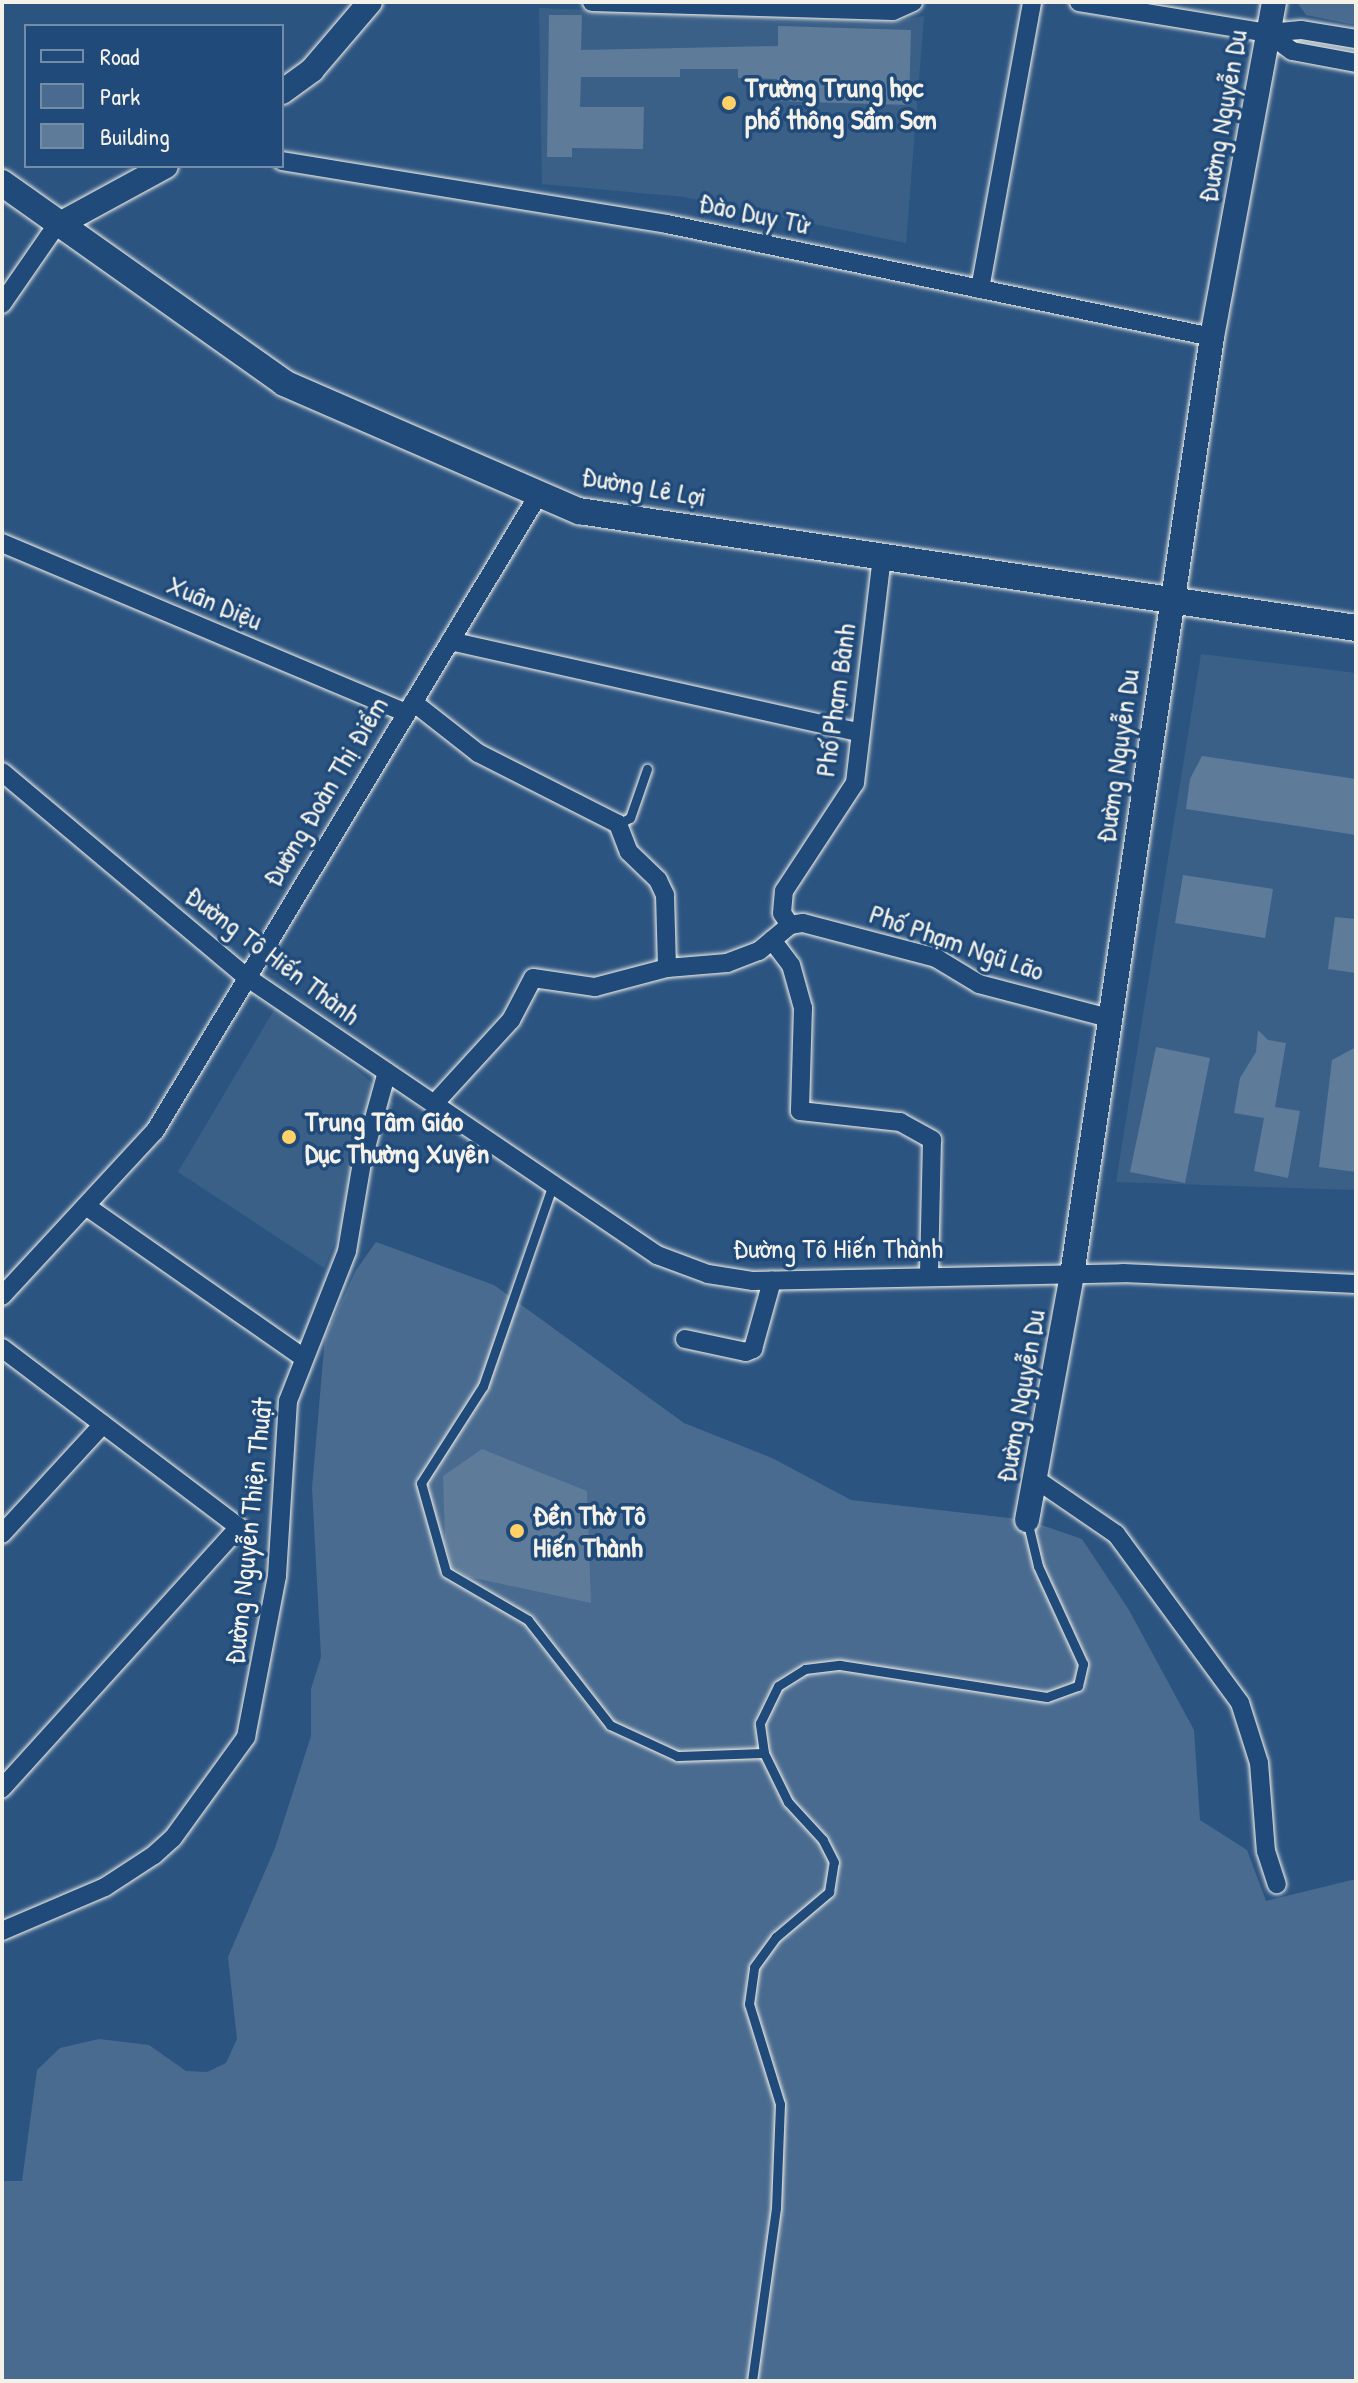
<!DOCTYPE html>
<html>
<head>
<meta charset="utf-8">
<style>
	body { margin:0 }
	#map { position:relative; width:1358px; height:2383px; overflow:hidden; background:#2c5481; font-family:"Patrick Hand",sans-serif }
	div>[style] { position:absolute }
	.built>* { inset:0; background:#3b6088 }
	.green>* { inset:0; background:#496b90 }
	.building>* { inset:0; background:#5e7b9a }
	.roads { filter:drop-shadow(0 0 2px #f4f1e8) drop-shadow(0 0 2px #f4f1e8) }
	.service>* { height:9px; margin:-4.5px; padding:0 4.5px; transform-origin:4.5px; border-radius:4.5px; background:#1f4a7a }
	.minor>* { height:18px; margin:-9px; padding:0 9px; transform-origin:9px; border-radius:9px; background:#1f4a7a }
	.tertiary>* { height:24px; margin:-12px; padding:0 12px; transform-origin:12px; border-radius:12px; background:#1f4a7a }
	.secondary>* { height:26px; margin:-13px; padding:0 13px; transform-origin:13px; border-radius:13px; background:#1f4a7a }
	.dots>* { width:22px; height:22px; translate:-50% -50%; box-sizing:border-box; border:4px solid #1f4a7a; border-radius:50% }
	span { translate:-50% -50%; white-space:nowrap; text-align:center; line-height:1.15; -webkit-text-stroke:7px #1f4a7a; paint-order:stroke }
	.poi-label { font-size:28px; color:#f4f1e8; font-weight:700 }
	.left { translate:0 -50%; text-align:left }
	.street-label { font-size:28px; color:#f4f1e8 }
	.frame { position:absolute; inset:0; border:4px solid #f4f1e8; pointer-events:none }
	.legend { position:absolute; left:24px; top:24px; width:260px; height:144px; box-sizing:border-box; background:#1f4a7a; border:2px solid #748da6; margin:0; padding:10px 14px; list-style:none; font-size:24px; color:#f4f1e8 }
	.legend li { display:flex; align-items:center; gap:16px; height:40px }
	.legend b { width:40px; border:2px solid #748da6 }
</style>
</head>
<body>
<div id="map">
	<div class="built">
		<i style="clip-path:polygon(539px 8px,891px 22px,924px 16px,906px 243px,684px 197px,542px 184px)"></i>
		<i style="clip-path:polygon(1201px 654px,1356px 673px,1356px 1190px,1116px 1182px)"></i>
		<i style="clip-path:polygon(280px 1000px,394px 1103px,324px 1268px,178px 1172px)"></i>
	</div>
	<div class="green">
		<i style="clip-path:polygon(1297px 2px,1356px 2px,1356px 25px,1306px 15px)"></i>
		<i style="clip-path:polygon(376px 1242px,494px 1285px,684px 1423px,772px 1458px,851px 1500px,1027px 1520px,1082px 1539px,1129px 1610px,1194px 1730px,1200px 1820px,1247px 1850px,1266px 1901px,1356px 1879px,1356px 2381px,2px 2381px,2px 2181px,22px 2181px,37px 2070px,60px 2048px,99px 2039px,149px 2045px,186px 2071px,207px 2072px,226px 2063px,237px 2039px,228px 1957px,275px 1848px,311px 1736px,311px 1689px,321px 1657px,312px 1488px,325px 1337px,356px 1270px)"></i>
	</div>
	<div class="building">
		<i style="clip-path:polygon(549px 15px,582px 15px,581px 50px,778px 46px,778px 26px,911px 30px,909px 105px,776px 101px,777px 79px,738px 78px,738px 69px,680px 69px,680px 77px,581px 77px,580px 107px,644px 107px,643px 149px,572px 148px,572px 157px,547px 157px)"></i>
		<i style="clip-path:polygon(1202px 756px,1356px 779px,1356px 835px,1186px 809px,1190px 779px)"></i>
		<i style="clip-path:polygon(1183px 875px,1273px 889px,1265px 938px,1175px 923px)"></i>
		<i style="clip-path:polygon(1335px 917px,1356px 919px,1356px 973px,1328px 969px)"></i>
		<i style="clip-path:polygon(1258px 1030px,1268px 1040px,1286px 1043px,1275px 1107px,1300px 1111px,1288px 1178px,1254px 1171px,1264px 1118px,1234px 1113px,1240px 1078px,1256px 1052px)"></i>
		<i style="clip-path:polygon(1156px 1047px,1210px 1058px,1185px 1183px,1130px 1172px)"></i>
		<i style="clip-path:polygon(1356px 1047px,1356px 1172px,1319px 1167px,1332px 1060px)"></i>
		<i style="clip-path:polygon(482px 1449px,587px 1491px,591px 1603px,469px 1577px,452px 1567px,445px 1541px,443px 1476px)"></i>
	</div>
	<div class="roads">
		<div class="service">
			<i style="left:618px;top:824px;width:13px;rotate:-27deg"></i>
			<i style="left:630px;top:818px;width:52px;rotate:-70.9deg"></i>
			<i style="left:553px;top:1184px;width:214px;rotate:109.1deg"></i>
			<i style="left:483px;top:1386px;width:115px;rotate:122.6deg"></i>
			<i style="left:421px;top:1483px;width:92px;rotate:74.3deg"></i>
			<i style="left:446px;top:1572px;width:95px;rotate:30.3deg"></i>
			<i style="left:528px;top:1620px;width:133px;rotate:52deg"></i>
			<i style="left:610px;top:1725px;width:74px;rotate:24.8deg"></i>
			<i style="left:677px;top:1756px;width:87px;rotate:-2deg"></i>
			<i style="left:752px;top:2381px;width:175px;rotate:-82.1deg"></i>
			<i style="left:776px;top:2208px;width:104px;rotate:-87.8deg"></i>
			<i style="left:780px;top:2104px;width:105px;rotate:-107.2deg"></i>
			<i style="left:749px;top:2004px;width:37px;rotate:-82deg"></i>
			<i style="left:754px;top:1967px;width:37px;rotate:-54deg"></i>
			<i style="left:776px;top:1937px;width:70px;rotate:-40.3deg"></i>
			<i style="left:829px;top:1892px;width:30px;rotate:-81deg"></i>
			<i style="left:834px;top:1862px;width:25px;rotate:-117deg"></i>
			<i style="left:823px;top:1840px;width:52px;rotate:-132.6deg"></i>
			<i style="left:788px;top:1802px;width:55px;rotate:-116.1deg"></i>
			<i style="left:764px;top:1753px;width:30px;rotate:-98deg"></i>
			<i style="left:760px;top:1723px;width:41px;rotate:-64.1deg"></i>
			<i style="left:778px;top:1686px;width:32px;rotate:-32deg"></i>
			<i style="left:805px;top:1669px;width:35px;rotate:-7deg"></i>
			<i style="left:840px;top:1665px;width:209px;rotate:8.8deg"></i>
			<i style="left:1047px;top:1697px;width:33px;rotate:-20deg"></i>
			<i style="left:1078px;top:1686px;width:23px;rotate:-77deg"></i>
			<i style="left:1083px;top:1664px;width:108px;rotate:-114.7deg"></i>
			<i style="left:1038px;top:1566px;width:47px;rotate:-103.4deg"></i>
		</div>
		<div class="minor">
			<i style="left:592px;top:2px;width:301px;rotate:1.7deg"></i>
			<i style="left:893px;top:11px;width:22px;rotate:-24deg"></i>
			<i style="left:1079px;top:2px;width:192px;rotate:9.3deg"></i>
			<i style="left:1356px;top:39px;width:56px;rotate:-170.7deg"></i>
			<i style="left:1301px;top:30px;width:33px;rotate:175deg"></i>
			<i style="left:1268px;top:33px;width:30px;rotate:37deg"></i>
			<i style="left:1292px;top:51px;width:65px;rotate:10.6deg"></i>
			<i style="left:282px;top:161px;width:390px;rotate:9.3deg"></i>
			<i style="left:667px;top:224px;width:557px;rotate:11.71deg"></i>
			<i style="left:980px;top:289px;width:292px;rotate:-79.7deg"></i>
			<i style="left:2px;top:304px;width:95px;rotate:-55.3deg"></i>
			<i style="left:2px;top:543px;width:438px;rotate:22.8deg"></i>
			<i style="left:450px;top:641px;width:421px;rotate:12.6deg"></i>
			<i style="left:413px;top:702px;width:83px;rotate:38.1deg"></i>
			<i style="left:478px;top:753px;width:157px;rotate:26.9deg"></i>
			<i style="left:618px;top:824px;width:30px;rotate:69deg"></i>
			<i style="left:629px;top:852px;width:40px;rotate:44deg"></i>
			<i style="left:658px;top:880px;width:17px;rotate:65deg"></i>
			<i style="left:665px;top:895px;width:73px;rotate:88.4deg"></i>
			<i style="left:2px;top:772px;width:317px;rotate:40deg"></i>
			<i style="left:245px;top:976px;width:498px;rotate:34.1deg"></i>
			<i style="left:657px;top:1255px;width:54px;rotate:20.4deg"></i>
			<i style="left:708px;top:1274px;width:46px;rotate:8.8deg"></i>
			<i style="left:753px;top:1281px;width:370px;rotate:-1.2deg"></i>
			<i style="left:1123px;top:1273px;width:233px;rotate:2.7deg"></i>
			<i style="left:790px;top:925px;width:14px;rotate:-124deg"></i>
			<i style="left:782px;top:913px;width:22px;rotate:-85deg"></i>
			<i style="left:784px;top:891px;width:129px;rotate:-56.7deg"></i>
			<i style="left:855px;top:783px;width:228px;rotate:-83.2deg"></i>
			<i style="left:772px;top:940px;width:31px;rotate:53deg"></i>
			<i style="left:791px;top:965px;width:45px;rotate:74.4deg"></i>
			<i style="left:803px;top:1008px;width:103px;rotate:91.7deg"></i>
			<i style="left:800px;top:1111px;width:101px;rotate:6.3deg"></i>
			<i style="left:900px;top:1122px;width:37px;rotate:29deg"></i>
			<i style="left:932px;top:1140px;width:137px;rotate:91.3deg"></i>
			<i style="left:434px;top:1104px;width:114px;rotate:-47.5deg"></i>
			<i style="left:511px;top:1020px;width:47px;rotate:-62.4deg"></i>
			<i style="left:533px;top:978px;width:63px;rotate:8.3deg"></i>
			<i style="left:595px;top:987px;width:74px;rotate:-14.8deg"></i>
			<i style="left:667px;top:968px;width:60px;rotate:-4.8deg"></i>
			<i style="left:727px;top:963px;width:34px;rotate:-21deg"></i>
			<i style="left:759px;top:951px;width:40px;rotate:-40deg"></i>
			<i style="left:790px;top:925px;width:13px;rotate:-9deg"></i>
			<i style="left:803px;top:923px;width:138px;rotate:14.7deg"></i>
			<i style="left:936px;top:958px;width:50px;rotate:31.2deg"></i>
			<i style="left:979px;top:984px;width:134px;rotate:14.7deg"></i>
			<i style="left:86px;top:1206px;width:262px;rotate:34.9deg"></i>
			<i style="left:2px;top:1296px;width:225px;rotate:-47.2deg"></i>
			<i style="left:155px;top:1131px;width:744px;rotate:-58.92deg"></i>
			<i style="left:685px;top:1339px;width:62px;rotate:12deg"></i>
			<i style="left:746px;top:1352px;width:8px;rotate:-23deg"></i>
			<i style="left:753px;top:1349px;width:71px;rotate:-74.4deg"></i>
			<i style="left:2px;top:1348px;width:297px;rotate:37.1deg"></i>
			<i style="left:239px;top:1527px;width:353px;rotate:132.2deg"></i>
			<i style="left:1037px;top:1480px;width:96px;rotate:34.4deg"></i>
			<i style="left:1116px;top:1534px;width:210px;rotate:53.7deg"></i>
			<i style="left:1240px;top:1703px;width:63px;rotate:72.4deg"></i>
			<i style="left:1259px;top:1763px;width:88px;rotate:85.5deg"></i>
			<i style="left:1266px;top:1851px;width:35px;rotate:72deg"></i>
			<i style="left:2px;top:1534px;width:149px;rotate:-47.4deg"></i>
			<i style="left:2px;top:1931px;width:112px;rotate:-23.1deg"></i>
			<i style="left:105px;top:1887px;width:59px;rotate:-33.1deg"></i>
			<i style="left:154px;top:1855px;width:25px;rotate:-42deg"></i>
			<i style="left:173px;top:1838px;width:125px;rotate:-54.1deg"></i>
			<i style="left:246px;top:1737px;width:164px;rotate:-79.1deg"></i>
			<i style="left:277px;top:1576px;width:175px;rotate:-86.4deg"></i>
			<i style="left:288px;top:1401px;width:161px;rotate:-68.5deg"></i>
			<i style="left:347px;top:1251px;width:90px;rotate:-80.4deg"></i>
			<i style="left:362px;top:1162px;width:93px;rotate:-74.5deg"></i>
		</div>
		<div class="tertiary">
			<i style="left:282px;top:92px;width:37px;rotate:-36deg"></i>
			<i style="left:312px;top:70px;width:89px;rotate:-49.5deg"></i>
			<i style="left:56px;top:226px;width:125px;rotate:-28.6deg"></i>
			<i style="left:1027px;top:1520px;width:249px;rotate:-79.6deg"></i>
			<i style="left:1072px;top:1275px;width:948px;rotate:-81.51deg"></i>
			<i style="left:1212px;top:337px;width:341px;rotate:-79.5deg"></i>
		</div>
		<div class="secondary">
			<i style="left:2px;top:183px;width:346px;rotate:35.3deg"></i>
			<i style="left:284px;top:383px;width:322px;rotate:23.5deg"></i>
			<i style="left:579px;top:511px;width:786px;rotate:8.56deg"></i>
		</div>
	</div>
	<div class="dots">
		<i style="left:729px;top:103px;background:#ffd166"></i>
		<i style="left:289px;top:1137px;background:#ffd166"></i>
		<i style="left:517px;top:1531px;background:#ffd166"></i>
	</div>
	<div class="poi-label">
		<span class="left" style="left:745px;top:103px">Trường Trung học<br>phổ thông Sầm Sơn</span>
		<span class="left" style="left:305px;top:1137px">Trung Tâm Giáo<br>Dục Thường Xuyên</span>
		<span class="left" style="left:533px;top:1531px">Đền Thờ Tô<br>Hiến Thành</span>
	</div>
	<div class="street-label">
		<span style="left:1222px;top:116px;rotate:-80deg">Đường Nguyễn Du</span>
		<span style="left:754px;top:213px;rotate:12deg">Đào Duy Từ</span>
		<span style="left:644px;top:486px;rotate:10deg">Đường Lê Lợi</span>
		<span style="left:215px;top:602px;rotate:23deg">Xuân Diệu</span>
		<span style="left:835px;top:700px;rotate:-82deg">Phố Phạm Bành</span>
		<span style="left:1117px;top:756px;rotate:-82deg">Đường Nguyễn Du</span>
		<span style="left:325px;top:791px;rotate:-59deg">Đường Đoàn Thị Điểm</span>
		<span style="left:957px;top:942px;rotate:19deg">Phố Phạm Ngũ Lão</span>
		<span style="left:273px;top:955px;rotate:37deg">Đường Tô Hiến Thành</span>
		<span style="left:838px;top:1248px">Đường Tô Hiến Thành</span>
		<span style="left:1020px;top:1396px;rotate:-80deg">Đường Nguyễn Du</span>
		<span style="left:248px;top:1531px;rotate:-84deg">Đường Nguyễn Thiện Thuật</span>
	</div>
	<div class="frame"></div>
	<ul class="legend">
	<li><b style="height:10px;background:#1f4a7a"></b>Road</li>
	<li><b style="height:22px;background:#496b90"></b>Park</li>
	<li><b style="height:22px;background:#5e7b9a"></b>Building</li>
	</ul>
</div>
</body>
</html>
